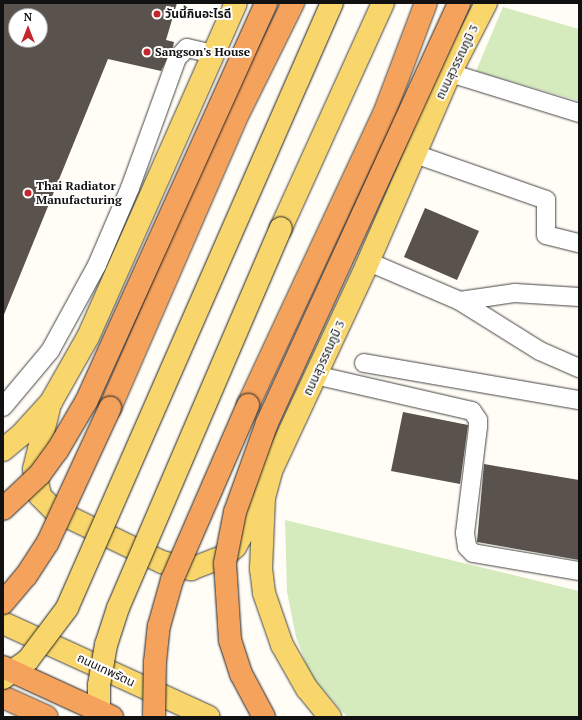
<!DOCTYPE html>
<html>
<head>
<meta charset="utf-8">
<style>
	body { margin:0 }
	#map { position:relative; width:582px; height:720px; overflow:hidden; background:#fffdf5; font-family:"PT Serif","Noto Sans Thai",serif }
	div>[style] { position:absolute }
	.green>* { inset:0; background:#d5ebbd }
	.building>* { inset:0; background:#5a524d }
	.roads { filter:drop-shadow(0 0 1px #444) drop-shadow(0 0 1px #444) }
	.minor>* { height:18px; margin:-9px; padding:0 9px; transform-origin:9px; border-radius:9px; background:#fff }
	.major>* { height:22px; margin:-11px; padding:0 11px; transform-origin:11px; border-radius:11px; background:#f9d66b }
	.highway>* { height:22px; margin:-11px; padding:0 11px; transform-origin:11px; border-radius:11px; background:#f5a25d }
	.bridges { filter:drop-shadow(0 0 1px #222) drop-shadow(0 0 1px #222) }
	.major-bridge>* { height:22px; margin:-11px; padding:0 11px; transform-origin:11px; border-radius:11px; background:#f9d66b }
	.highway-bridge>* { height:22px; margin:-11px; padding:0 11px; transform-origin:11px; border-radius:11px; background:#f5a25d }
	.dots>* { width:11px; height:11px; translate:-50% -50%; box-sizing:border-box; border:2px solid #fff; border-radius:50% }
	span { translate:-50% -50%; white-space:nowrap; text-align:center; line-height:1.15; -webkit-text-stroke:4px #fff; paint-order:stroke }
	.poi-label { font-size:12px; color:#111; font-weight:700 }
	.left { translate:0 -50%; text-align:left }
	.street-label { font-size:12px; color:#111 }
	.frame { position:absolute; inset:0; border:4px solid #111; pointer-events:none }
	.north { position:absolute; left:8px; top:8px; width:40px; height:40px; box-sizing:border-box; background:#fff; border:1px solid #a0a0a0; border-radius:50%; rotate:0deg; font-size:11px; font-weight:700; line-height:16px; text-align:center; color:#111 }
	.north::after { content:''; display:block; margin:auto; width:14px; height:18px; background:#c4262e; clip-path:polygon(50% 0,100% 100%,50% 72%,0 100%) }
</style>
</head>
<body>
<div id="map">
	<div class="green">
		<i style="clip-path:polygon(503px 7px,579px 29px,579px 101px,476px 71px)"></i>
		<i style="clip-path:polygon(285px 520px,579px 591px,579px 717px,347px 717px,310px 674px,296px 637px,287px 592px)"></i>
	</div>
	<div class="building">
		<i style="clip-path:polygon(evenodd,3px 3px,177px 3px,166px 40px,174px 42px,173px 47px,161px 71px,108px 59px,3px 317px,3px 3px,16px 16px,40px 16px,40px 40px,16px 40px,16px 16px)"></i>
		<i style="clip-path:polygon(425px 208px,479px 231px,457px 280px,404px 257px)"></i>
		<i style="clip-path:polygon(403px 412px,468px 425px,460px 484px,391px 471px)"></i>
		<i style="clip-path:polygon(484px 464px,579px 480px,579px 560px,477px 542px)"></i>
	</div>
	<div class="roads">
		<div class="minor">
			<i style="left:450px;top:73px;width:135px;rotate:17.2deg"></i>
			<i style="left:415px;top:154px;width:139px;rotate:19.3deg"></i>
			<i style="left:546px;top:200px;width:35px;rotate:90deg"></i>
			<i style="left:546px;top:235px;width:34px;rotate:14deg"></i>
			<i style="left:369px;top:262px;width:99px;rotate:23.2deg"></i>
			<i style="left:460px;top:301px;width:94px;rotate:32deg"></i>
			<i style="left:540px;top:351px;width:43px;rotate:23.6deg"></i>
			<i style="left:460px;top:301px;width:56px;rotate:-8.3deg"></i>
			<i style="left:515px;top:293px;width:64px;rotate:3.6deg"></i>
			<i style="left:364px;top:363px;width:218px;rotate:9.8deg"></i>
			<i style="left:315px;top:375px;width:161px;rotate:12.9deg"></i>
			<i style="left:472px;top:411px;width:11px;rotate:56deg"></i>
			<i style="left:478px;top:420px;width:7px;rotate:90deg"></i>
			<i style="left:478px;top:427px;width:107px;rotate:97deg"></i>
			<i style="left:465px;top:533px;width:14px;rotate:82deg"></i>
			<i style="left:467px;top:547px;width:8px;rotate:45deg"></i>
			<i style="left:473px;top:553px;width:108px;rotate:9.6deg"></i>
			<i style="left:3px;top:407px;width:73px;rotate:-50deg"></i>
			<i style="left:50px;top:351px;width:98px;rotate:-61.3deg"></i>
			<i style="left:97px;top:265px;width:84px;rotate:-66.8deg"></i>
			<i style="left:130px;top:188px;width:138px;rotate:-70.1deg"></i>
			<i style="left:177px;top:58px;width:14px;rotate:-45deg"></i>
			<i style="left:187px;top:48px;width:28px;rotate:13deg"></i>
		</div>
		<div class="major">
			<i style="left:281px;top:228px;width:247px;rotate:-65.6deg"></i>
			<i style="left:49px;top:408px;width:63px;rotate:103.8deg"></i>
			<i style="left:34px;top:469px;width:28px;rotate:77deg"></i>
			<i style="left:40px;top:496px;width:20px;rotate:45deg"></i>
			<i style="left:54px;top:510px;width:120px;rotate:25.7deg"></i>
			<i style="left:162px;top:562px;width:30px;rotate:14deg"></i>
			<i style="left:191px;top:569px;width:34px;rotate:-21deg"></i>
			<i style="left:223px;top:557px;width:16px;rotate:-40deg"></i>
			<i style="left:235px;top:547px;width:50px;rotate:-59.8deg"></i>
			<i style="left:3px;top:450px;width:23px;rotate:-40deg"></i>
			<i style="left:21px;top:435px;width:45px;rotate:-47.7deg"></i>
			<i style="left:51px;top:402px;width:75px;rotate:-60.4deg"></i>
			<i style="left:88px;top:337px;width:365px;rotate:-66.1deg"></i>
			<i style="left:3px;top:623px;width:226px;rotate:24.5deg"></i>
			<i style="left:330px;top:717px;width:36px;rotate:-129deg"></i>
			<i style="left:307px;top:689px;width:51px;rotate:-119.6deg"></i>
			<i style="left:282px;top:645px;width:55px;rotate:-109.1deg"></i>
			<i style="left:264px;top:593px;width:24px;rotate:-97deg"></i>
			<i style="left:261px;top:569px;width:71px;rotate:-87.6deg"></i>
			<i style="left:264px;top:498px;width:28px;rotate:-75deg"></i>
			<i style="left:271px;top:471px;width:225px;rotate:-65deg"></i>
			<i style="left:366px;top:267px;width:211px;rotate:-66.6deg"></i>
			<i style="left:450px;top:73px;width:79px;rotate:-62.8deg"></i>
		</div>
		<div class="highway">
			<i style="left:248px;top:405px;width:321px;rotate:-65deg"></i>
			<i style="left:384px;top:114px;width:119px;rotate:-69.3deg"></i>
			<i style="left:110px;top:408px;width:314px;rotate:-66.5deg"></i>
			<i style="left:235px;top:120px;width:131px;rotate:-63.6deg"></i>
			<i style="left:3px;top:697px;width:48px;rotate:24.4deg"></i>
		</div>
	</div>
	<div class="bridges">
		<div class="major-bridge">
			<i style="left:3px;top:678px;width:31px;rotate:-36deg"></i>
			<i style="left:28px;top:660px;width:65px;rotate:-53.1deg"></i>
			<i style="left:67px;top:608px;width:660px;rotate:-66.35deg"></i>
			<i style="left:99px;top:717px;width:32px;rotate:-90deg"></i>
			<i style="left:99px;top:685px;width:41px;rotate:-80.1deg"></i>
			<i style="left:106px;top:645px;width:39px;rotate:-72deg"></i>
			<i style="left:118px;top:608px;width:413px;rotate:-66.8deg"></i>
		</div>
		<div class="highway-bridge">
			<i style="left:3px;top:509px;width:51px;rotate:-43.4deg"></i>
			<i style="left:40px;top:474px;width:29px;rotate:-54deg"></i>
			<i style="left:57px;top:451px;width:59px;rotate:-59.5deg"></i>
			<i style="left:87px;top:400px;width:435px;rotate:-65.7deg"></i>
			<i style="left:3px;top:603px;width:35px;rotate:-50deg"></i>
			<i style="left:26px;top:576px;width:40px;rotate:-57.1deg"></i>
			<i style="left:48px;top:542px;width:148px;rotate:-65.2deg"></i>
			<i style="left:3px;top:667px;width:120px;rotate:24.6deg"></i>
			<i style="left:154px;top:717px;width:55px;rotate:-89deg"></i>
			<i style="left:155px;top:662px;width:36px;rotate:-84deg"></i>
			<i style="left:159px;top:626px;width:48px;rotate:-74.2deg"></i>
			<i style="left:172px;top:580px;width:191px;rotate:-66.5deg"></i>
			<i style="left:264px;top:717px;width:49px;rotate:-118.1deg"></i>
			<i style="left:241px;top:674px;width:36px;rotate:-108deg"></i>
			<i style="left:230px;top:640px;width:77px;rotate:-93.7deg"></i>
			<i style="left:225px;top:563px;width:52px;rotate:-78.9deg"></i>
			<i style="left:235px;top:512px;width:95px;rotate:-70.2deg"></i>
			<i style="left:267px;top:423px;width:462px;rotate:-65.4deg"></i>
		</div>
	</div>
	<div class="dots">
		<i style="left:157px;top:14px;background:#c4262e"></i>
		<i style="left:147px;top:52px;background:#c4262e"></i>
		<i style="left:28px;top:193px;background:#c4262e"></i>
	</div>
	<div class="poi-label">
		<span class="left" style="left:165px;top:14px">วันนี้กินอะไรดี</span>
		<span class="left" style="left:155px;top:52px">Sangson's House</span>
		<span class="left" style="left:36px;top:193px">Thai Radiator<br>Manufacturing</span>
	</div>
	<div class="street-label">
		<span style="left:457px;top:62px;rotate:-64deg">ถนนสุวรรณภูมิ 3</span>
		<span style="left:324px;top:358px;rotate:-65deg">ถนนสุวรรณภูมิ 3</span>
		<span style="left:106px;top:670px;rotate:25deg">ถนนเทพรัตน</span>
	</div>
	<div class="frame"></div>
	<div class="north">N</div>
</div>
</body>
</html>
